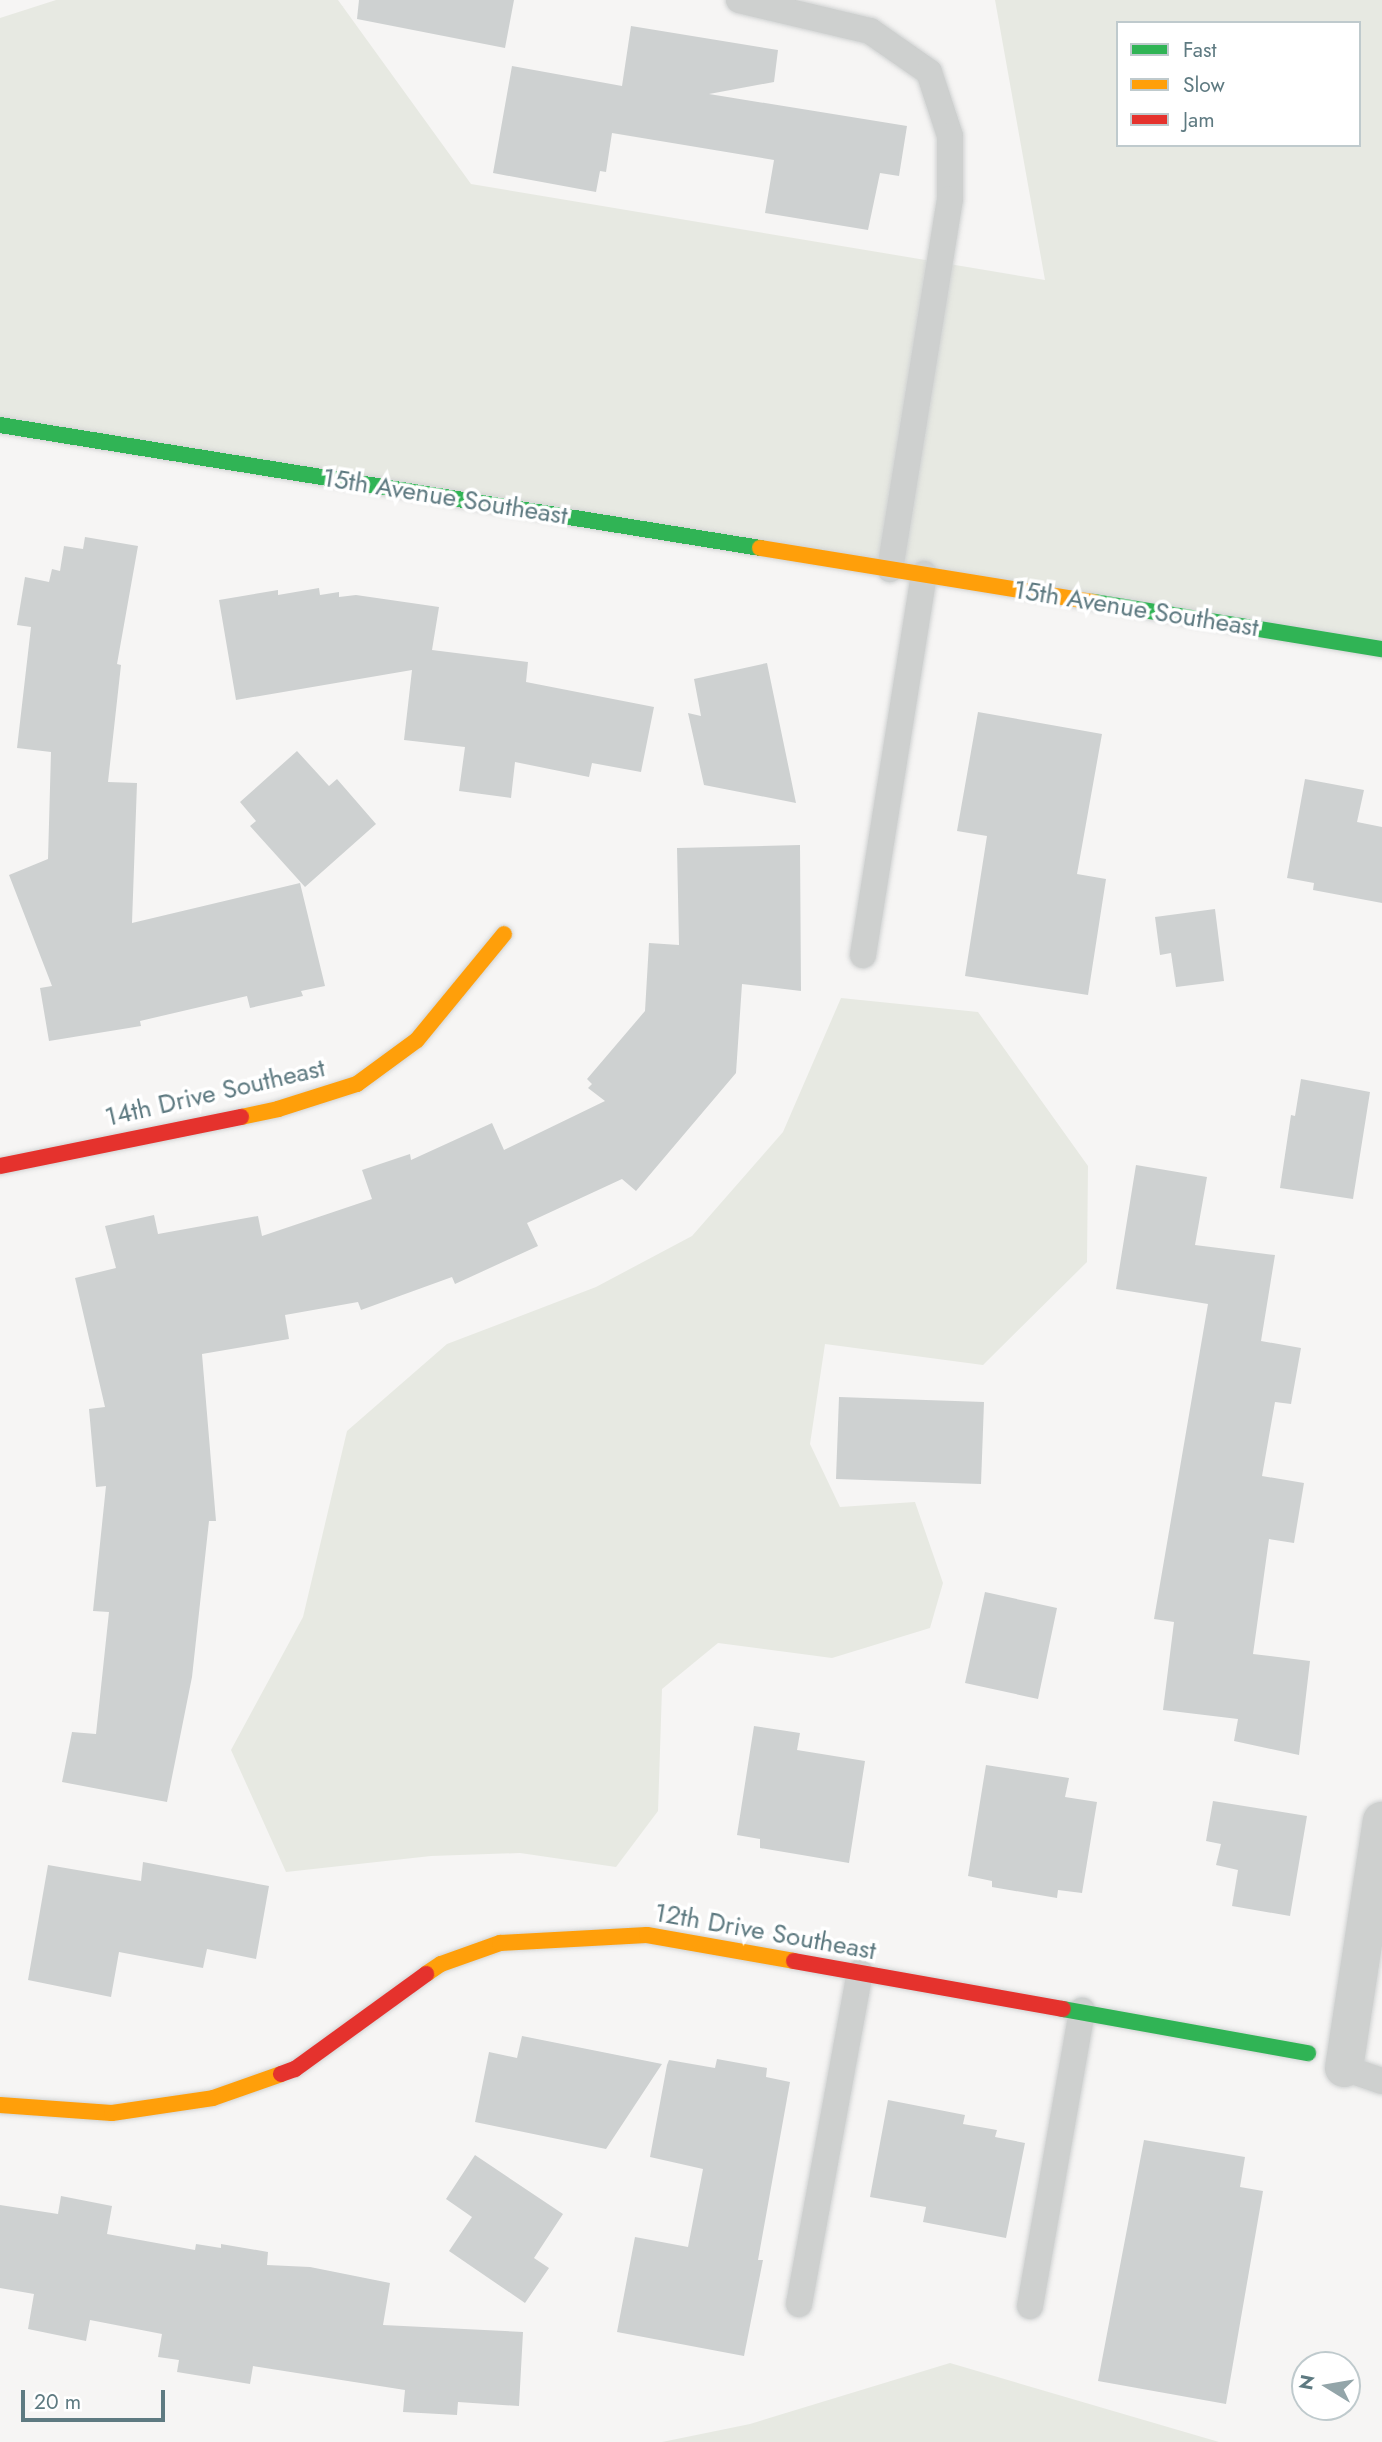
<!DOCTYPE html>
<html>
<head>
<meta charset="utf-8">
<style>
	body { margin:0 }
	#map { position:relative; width:1382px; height:2442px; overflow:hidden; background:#f6f5f4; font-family:Jost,sans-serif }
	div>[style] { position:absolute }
	.green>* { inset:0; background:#e7e9e2 }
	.building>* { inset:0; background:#ced1d1 }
	.roads { filter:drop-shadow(0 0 2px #d1d3d3) drop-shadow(0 0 2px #d1d3d3) }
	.lane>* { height:26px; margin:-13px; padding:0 13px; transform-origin:13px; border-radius:13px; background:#ced0cf }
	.street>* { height:38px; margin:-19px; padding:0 19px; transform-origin:19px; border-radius:19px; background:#ced0cf }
	.fast>* { height:16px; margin:-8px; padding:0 8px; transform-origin:8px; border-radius:8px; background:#30b455 }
	.slow>* { height:16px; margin:-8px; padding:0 8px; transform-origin:8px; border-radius:8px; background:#ff9f0a }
	.jam>* { height:16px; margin:-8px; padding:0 8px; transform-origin:8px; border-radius:8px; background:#e5322d }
	span { translate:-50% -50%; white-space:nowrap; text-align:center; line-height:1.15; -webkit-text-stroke:7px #fff; paint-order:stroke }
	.street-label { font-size:26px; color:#5e7a81 }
	.legend { position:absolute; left:1116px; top:21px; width:245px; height:126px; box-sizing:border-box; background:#fff; border:2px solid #bfcacd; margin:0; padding:9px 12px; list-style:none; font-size:21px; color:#5e7a81 }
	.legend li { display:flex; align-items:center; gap:14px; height:35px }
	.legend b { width:35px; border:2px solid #bfcacd }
	.north { position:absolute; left:1291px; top:2351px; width:70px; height:70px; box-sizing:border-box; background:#fff; border:2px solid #bfcacd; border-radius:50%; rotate:281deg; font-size:19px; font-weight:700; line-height:28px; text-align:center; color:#5e7a81 }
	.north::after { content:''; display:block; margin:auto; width:24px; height:32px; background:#93a5a9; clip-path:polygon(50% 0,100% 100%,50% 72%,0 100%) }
	.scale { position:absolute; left:21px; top:2390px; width:144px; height:32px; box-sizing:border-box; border:4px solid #5e7a81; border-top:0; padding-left:9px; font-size:21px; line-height:24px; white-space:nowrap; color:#5e7a81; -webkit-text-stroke:5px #fff; paint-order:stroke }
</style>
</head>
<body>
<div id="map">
	<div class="green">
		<i style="clip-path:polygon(evenodd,56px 0,338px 0,471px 184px,1045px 280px,995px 0,1382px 0,1382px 641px,0 424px,0 18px,56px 0,1118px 23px,1359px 23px,1359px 145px,1118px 145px,1118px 23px)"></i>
		<i style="clip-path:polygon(841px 998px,978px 1012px,1088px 1166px,1087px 1262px,983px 1365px,825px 1344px,810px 1444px,840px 1507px,915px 1502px,943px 1583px,930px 1628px,832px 1658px,718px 1643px,662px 1689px,658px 1811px,616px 1867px,520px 1853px,431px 1856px,286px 1872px,231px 1750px,303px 1617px,347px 1431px,447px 1344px,596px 1287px,692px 1236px,783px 1132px)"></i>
		<i style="clip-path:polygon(950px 2363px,1219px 2442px,662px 2442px,750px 2424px)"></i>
	</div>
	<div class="building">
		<i style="clip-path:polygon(359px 0,514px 0,505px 48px,357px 19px)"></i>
		<i style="clip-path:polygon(631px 26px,778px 50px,774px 82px,709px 94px,907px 126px,899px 176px,880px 173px,868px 230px,765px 213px,774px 160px,612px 133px,606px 172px,600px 171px,596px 192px,493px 173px,512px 66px,622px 86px)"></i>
		<i style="clip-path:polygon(85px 537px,138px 546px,117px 664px,121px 665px,108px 782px,137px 783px,132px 923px,300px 883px,325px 986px,301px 991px,303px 996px,250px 1008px,247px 996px,140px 1021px,141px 1026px,49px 1041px,40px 988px,52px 986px,9px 875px,48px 859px,51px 752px,17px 748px,31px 627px,17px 625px,25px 577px,49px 582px,52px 569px,60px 571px,64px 546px,83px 549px)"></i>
		<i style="clip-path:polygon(319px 588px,320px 595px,339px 592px,339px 597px,356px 595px,439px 607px,432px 650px,528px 662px,526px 682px,654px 707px,641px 772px,592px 763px,589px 777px,515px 762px,511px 798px,459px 791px,465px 747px,404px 740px,412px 670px,236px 700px,219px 600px,278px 590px,278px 595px)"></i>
		<i style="clip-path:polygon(767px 663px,796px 803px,704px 785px,688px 713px,701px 716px,694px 679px)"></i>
		<i style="clip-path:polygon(978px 712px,1102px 734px,1077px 874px,1106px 879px,1088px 995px,965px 976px,987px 836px,957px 831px)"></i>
		<i style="clip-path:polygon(297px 751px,329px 786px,337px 779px,376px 824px,305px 887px,250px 826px,256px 821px,240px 802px)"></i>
		<i style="clip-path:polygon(1305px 779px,1364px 790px,1357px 822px,1382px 827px,1382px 903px,1313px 890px,1314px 883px,1287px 878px)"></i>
		<i style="clip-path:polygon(800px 845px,801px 991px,742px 984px,736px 1073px,636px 1191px,622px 1179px,527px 1223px,538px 1246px,455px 1284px,452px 1277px,361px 1310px,358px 1302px,285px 1315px,289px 1339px,202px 1354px,216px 1521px,209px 1521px,192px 1677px,167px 1802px,62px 1782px,72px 1732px,96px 1734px,109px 1612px,93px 1611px,106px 1486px,96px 1487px,89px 1409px,105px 1407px,75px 1278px,116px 1268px,105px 1226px,154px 1215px,158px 1234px,258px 1216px,262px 1236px,372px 1199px,362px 1170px,410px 1154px,411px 1160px,492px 1123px,504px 1150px,605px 1101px,588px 1088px,592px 1084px,587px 1079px,645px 1011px,649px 943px,679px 945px,677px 848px)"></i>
		<i style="clip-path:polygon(1215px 909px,1224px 981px,1176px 987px,1171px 953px,1160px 955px,1155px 917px)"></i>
		<i style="clip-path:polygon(1301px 1079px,1370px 1092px,1353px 1199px,1280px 1188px,1291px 1115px,1295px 1116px)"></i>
		<i style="clip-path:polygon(1136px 1165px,1207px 1177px,1195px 1245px,1275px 1255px,1261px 1341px,1301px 1348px,1291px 1404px,1275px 1402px,1262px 1476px,1304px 1483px,1294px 1543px,1269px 1539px,1253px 1654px,1310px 1661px,1299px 1755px,1234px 1741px,1238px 1719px,1163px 1710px,1174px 1622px,1154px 1619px,1208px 1304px,1116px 1289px)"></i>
		<i style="clip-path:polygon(839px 1397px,984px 1402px,981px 1484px,836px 1479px)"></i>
		<i style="clip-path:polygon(985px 1592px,1057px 1608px,1038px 1699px,965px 1683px)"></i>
		<i style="clip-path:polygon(754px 1726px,800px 1733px,797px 1750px,865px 1761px,849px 1863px,760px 1848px,760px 1839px,737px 1835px)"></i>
		<i style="clip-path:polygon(986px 1765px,1069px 1778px,1065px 1797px,1097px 1802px,1082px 1893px,1058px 1890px,1057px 1898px,992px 1887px,992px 1881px,968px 1876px)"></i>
		<i style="clip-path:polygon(1213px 1801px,1307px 1816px,1290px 1916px,1232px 1906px,1238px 1870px,1216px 1865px,1221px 1844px,1206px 1841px)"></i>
		<i style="clip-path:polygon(143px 1862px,269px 1886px,256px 1959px,207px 1949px,203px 1968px,119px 1952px,111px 1997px,28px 1980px,48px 1865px,141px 1881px)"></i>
		<i style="clip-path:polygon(522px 2036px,662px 2064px,606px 2149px,475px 2122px,489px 2052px,517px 2058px)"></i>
		<i style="clip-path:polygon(717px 2059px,767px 2068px,766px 2077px,790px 2082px,758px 2260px,763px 2260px,744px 2356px,617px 2332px,635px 2237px,688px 2247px,703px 2169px,650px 2157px,667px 2065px,669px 2060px,715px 2068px)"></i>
		<i style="clip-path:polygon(888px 2100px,965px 2115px,963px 2124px,997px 2130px,995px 2137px,1025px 2143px,1006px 2238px,923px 2222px,926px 2207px,870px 2197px)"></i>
		<i style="clip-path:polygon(1144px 2140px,1245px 2157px,1240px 2187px,1263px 2191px,1226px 2404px,1098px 2381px)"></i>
		<i style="clip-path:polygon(475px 2155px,563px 2214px,534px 2258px,549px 2268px,525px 2303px,449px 2251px,472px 2217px,446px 2199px)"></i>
		<i style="clip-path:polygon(61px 2196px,112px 2206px,107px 2234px,195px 2250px,196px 2244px,221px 2248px,221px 2244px,268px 2252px,267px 2265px,310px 2267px,390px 2283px,383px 2325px,523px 2332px,519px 2406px,458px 2402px,457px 2415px,403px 2412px,405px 2390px,253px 2366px,250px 2384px,177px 2372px,179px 2360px,158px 2357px,162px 2334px,90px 2320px,86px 2341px,28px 2329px,34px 2294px,0 2288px,0 2205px,58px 2214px)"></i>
	</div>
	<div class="roads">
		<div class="lane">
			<i style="left:739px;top:0;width:135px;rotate:13.3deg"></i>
			<i style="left:870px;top:31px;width:72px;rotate:34.8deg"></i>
			<i style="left:929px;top:72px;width:67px;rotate:71.8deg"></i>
			<i style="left:950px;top:136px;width:63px;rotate:90deg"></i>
			<i style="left:950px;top:199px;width:375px;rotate:99.2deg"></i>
			<i style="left:863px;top:955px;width:386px;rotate:-80.9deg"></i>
			<i style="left:1344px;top:2068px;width:40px;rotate:18.9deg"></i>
			<i style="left:799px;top:2304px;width:337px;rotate:-79.6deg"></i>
			<i style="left:1030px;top:2306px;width:300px;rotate:-80deg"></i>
		</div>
		<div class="street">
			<i style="left:1344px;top:2068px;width:250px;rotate:-81.3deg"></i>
		</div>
		<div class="fast">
			<i style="left:0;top:425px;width:770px;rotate:9.19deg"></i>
			<i style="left:1094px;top:602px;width:292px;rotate:9.3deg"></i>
			<i style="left:1063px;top:2009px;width:249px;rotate:10.2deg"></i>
		</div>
		<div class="slow">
			<i style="left:760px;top:548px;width:338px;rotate:9.2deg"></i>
			<i style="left:241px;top:1117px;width:38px;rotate:-12deg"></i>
			<i style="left:278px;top:1109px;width:83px;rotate:-17.6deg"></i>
			<i style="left:357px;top:1084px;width:74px;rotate:-36.3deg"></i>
			<i style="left:417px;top:1040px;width:137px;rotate:-50.6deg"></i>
			<i style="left:426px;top:1974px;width:18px;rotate:-34deg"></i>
			<i style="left:441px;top:1964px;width:63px;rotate:-19.6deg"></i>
			<i style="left:500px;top:1943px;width:147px;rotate:-3.1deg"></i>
			<i style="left:647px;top:1935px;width:149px;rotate:10deg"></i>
			<i style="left:0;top:2105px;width:112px;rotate:4.1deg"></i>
			<i style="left:112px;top:2113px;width:102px;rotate:-8.4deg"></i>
			<i style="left:213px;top:2098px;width:72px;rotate:-19.4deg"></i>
		</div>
		<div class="jam">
			<i style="left:0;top:1166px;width:246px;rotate:-11.5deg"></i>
			<i style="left:794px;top:1961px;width:273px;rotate:10.1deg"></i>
			<i style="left:281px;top:2074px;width:15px;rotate:-20deg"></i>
			<i style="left:295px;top:2069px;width:162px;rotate:-35.9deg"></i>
		</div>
	</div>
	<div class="street-label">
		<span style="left:445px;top:497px;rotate:9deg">15th Avenue Southeast</span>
		<span style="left:1136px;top:609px;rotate:9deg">15th Avenue Southeast</span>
		<span style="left:215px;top:1093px;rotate:-13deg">14th Drive Southeast</span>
		<span style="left:765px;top:1932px;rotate:10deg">12th Drive Southeast</span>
	</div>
	<ul class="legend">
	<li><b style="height:9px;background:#30b455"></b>Fast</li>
	<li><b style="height:9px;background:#ff9f0a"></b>Slow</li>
	<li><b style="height:9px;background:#e5322d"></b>Jam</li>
	</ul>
	<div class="north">N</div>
	<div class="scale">20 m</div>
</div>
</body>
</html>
